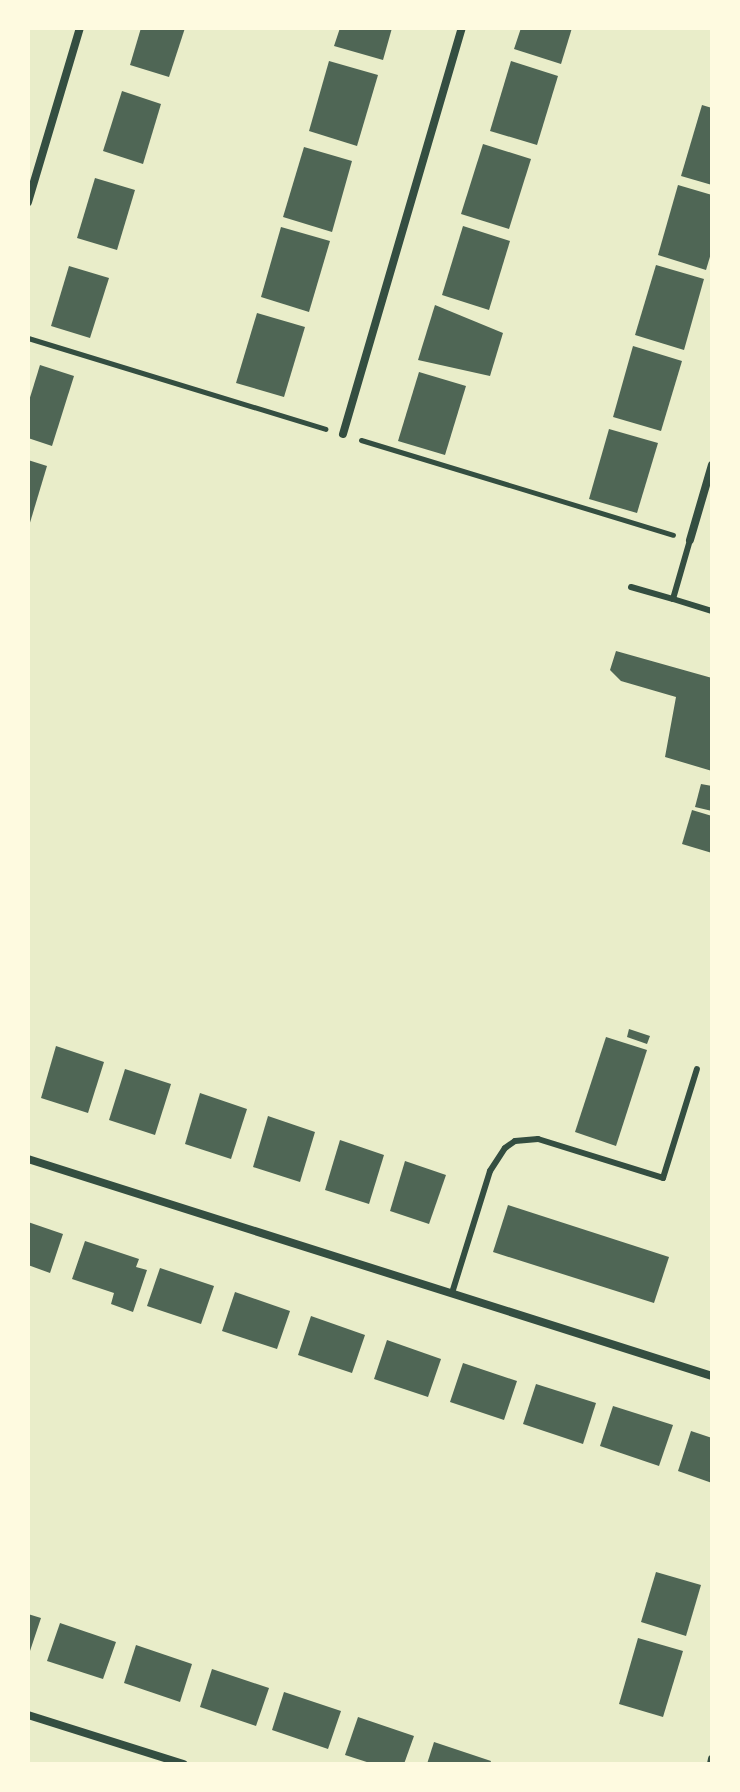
<!DOCTYPE html>
<html>
<head>
<meta charset="utf-8">
<style>
	body { margin:0 }
	#map { position:relative; width:740px; height:1792px; overflow:hidden; background:#e9edc9; font-family:Manrope,sans-serif }
	div>[style] { position:absolute }
	.building>* { inset:0; background:#4f6655 }
	.path>* { height:5px; margin:-2.5px; padding:0 2.5px; transform-origin:2.5px; border-radius:2.5px; background:#344e41 }
	.service>* { height:6px; margin:-3px; padding:0 3px; transform-origin:3px; border-radius:3px; background:#344e41 }
	.minor>* { height:8px; margin:-4px; padding:0 4px; transform-origin:4px; border-radius:4px; background:#344e41 }
	span { translate:-50% -50%; white-space:nowrap; text-align:center; line-height:1.15; -webkit-text-stroke:8px #fefae0; paint-order:stroke }
	.frame { position:absolute; inset:0; border:30px solid #fefae0; pointer-events:none }
</style>
</head>
<body>
<div id="map">
	<div class="building">
		<i style="clip-path:polygon(141px 28px,185px 28px,169px 77px,130px 65px)"></i>
		<i style="clip-path:polygon(340px 28px,392px 28px,383px 60px,334px 46px)"></i>
		<i style="clip-path:polygon(521px 28px,572px 28px,561px 64px,514px 49px)"></i>
		<i style="clip-path:polygon(329px 61px,378px 75px,357px 146px,309px 131px)"></i>
		<i style="clip-path:polygon(511px 61px,558px 76px,537px 145px,490px 131px)"></i>
		<i style="clip-path:polygon(122px 91px,161px 104px,143px 164px,103px 151px)"></i>
		<i style="clip-path:polygon(702px 105px,712px 108px,712px 185px,681px 176px)"></i>
		<i style="clip-path:polygon(483px 144px,531px 159px,509px 229px,461px 214px)"></i>
		<i style="clip-path:polygon(304px 147px,352px 161px,332px 232px,283px 217px)"></i>
		<i style="clip-path:polygon(95px 178px,135px 190px,117px 250px,77px 238px)"></i>
		<i style="clip-path:polygon(678px 185px,712px 195px,712px 250px,706px 270px,658px 255px)"></i>
		<i style="clip-path:polygon(463px 226px,510px 241px,489px 310px,442px 295px)"></i>
		<i style="clip-path:polygon(281px 227px,330px 241px,309px 312px,261px 297px)"></i>
		<i style="clip-path:polygon(656px 265px,704px 279px,684px 350px,635px 335px)"></i>
		<i style="clip-path:polygon(69px 266px,109px 278px,90px 338px,51px 326px)"></i>
		<i style="clip-path:polygon(435px 305px,503px 333px,490px 376px,418px 360px)"></i>
		<i style="clip-path:polygon(257px 313px,305px 327px,284px 397px,236px 383px)"></i>
		<i style="clip-path:polygon(633px 346px,682px 361px,661px 431px,613px 417px)"></i>
		<i style="clip-path:polygon(40px 365px,74px 376px,52px 446px,28px 438px,28px 404px)"></i>
		<i style="clip-path:polygon(419px 372px,466px 386px,445px 455px,398px 441px)"></i>
		<i style="clip-path:polygon(609px 429px,658px 443px,637px 513px,589px 499px)"></i>
		<i style="clip-path:polygon(28px 460px,47px 466px,29px 526px,28px 526px)"></i>
		<i style="clip-path:polygon(616px 651px,712px 678px,712px 771px,665px 757px,676px 697px,621px 681px,610px 670px)"></i>
		<i style="clip-path:polygon(701px 784px,712px 786px,712px 811px,695px 807px)"></i>
		<i style="clip-path:polygon(692px 810px,712px 816px,712px 853px,682px 844px)"></i>
		<i style="clip-path:polygon(629px 1029px,650px 1036px,647px 1044px,627px 1037px)"></i>
		<i style="clip-path:polygon(606px 1037px,647px 1050px,616px 1146px,575px 1132px)"></i>
		<i style="clip-path:polygon(56px 1046px,104px 1062px,88px 1113px,41px 1098px)"></i>
		<i style="clip-path:polygon(125px 1069px,171px 1084px,155px 1135px,109px 1120px)"></i>
		<i style="clip-path:polygon(200px 1093px,247px 1109px,231px 1159px,185px 1144px)"></i>
		<i style="clip-path:polygon(268px 1116px,315px 1132px,300px 1182px,253px 1167px)"></i>
		<i style="clip-path:polygon(340px 1140px,384px 1155px,369px 1204px,325px 1190px)"></i>
		<i style="clip-path:polygon(405px 1161px,446px 1175px,429px 1224px,390px 1211px)"></i>
		<i style="clip-path:polygon(508px 1205px,669px 1257px,654px 1303px,493px 1252px)"></i>
		<i style="clip-path:polygon(28px 1222px,63px 1234px,50px 1273px,28px 1265px)"></i>
		<i style="clip-path:polygon(85px 1241px,139px 1259px,136px 1267px,147px 1270px,133px 1312px,111px 1304px,114px 1293px,72px 1279px)"></i>
		<i style="clip-path:polygon(160px 1268px,214px 1286px,201px 1324px,147px 1306px)"></i>
		<i style="clip-path:polygon(235px 1292px,290px 1311px,277px 1349px,222px 1331px)"></i>
		<i style="clip-path:polygon(311px 1316px,365px 1335px,352px 1373px,298px 1355px)"></i>
		<i style="clip-path:polygon(387px 1340px,441px 1359px,428px 1397px,374px 1379px)"></i>
		<i style="clip-path:polygon(463px 1363px,517px 1381px,504px 1420px,450px 1402px)"></i>
		<i style="clip-path:polygon(536px 1384px,596px 1403px,583px 1444px,523px 1424px)"></i>
		<i style="clip-path:polygon(613px 1406px,673px 1425px,659px 1466px,600px 1446px)"></i>
		<i style="clip-path:polygon(691px 1431px,712px 1438px,712px 1483px,678px 1471px)"></i>
		<i style="clip-path:polygon(656px 1572px,701px 1585px,686px 1636px,641px 1622px)"></i>
		<i style="clip-path:polygon(28px 1614px,41px 1618px,29px 1654px,28px 1653px)"></i>
		<i style="clip-path:polygon(60px 1623px,116px 1642px,103px 1679px,47px 1661px)"></i>
		<i style="clip-path:polygon(638px 1638px,683px 1651px,663px 1717px,619px 1704px)"></i>
		<i style="clip-path:polygon(136px 1645px,192px 1664px,180px 1702px,124px 1683px)"></i>
		<i style="clip-path:polygon(212px 1669px,269px 1688px,256px 1726px,200px 1707px)"></i>
		<i style="clip-path:polygon(284px 1692px,341px 1711px,328px 1749px,272px 1730px)"></i>
		<i style="clip-path:polygon(358px 1717px,414px 1736px,404px 1764px,373px 1764px,345px 1755px)"></i>
		<i style="clip-path:polygon(434px 1742px,491px 1761px,490px 1764px,427px 1764px)"></i>
	</div>
	<div class="path">
		<i style="left:28px;top:338px;width:311px;rotate:17deg"></i>
		<i style="left:361px;top:440px;width:326px;rotate:16.9deg"></i>
	</div>
	<div class="service">
		<i style="left:690px;top:540px;width:61px;rotate:106.1deg"></i>
		<i style="left:673px;top:599px;width:41px;rotate:17.1deg"></i>
		<i style="left:631px;top:587px;width:44px;rotate:15.9deg"></i>
		<i style="left:452px;top:1293px;width:128px;rotate:-72.7deg"></i>
		<i style="left:490px;top:1171px;width:27px;rotate:-57deg"></i>
		<i style="left:505px;top:1148px;width:12px;rotate:-35deg"></i>
		<i style="left:515px;top:1141px;width:23px;rotate:-5deg"></i>
		<i style="left:538px;top:1139px;width:131px;rotate:17.3deg"></i>
		<i style="left:663px;top:1178px;width:114px;rotate:-72.7deg"></i>
	</div>
	<div class="minor">
		<i style="left:28px;top:202px;width:182px;rotate:-73.4deg"></i>
		<i style="left:343px;top:434px;width:423px;rotate:-73.7deg"></i>
		<i style="left:690px;top:540px;width:78px;rotate:-73.7deg"></i>
		<i style="left:28px;top:1159px;width:718px;rotate:17.6deg"></i>
		<i style="left:28px;top:1715px;width:163px;rotate:17.5deg"></i>
		<i style="left:711px;top:1764px;width:5px;rotate:-79deg"></i>
	</div>
	<div class="frame"></div>
</div>
</body>
</html>
